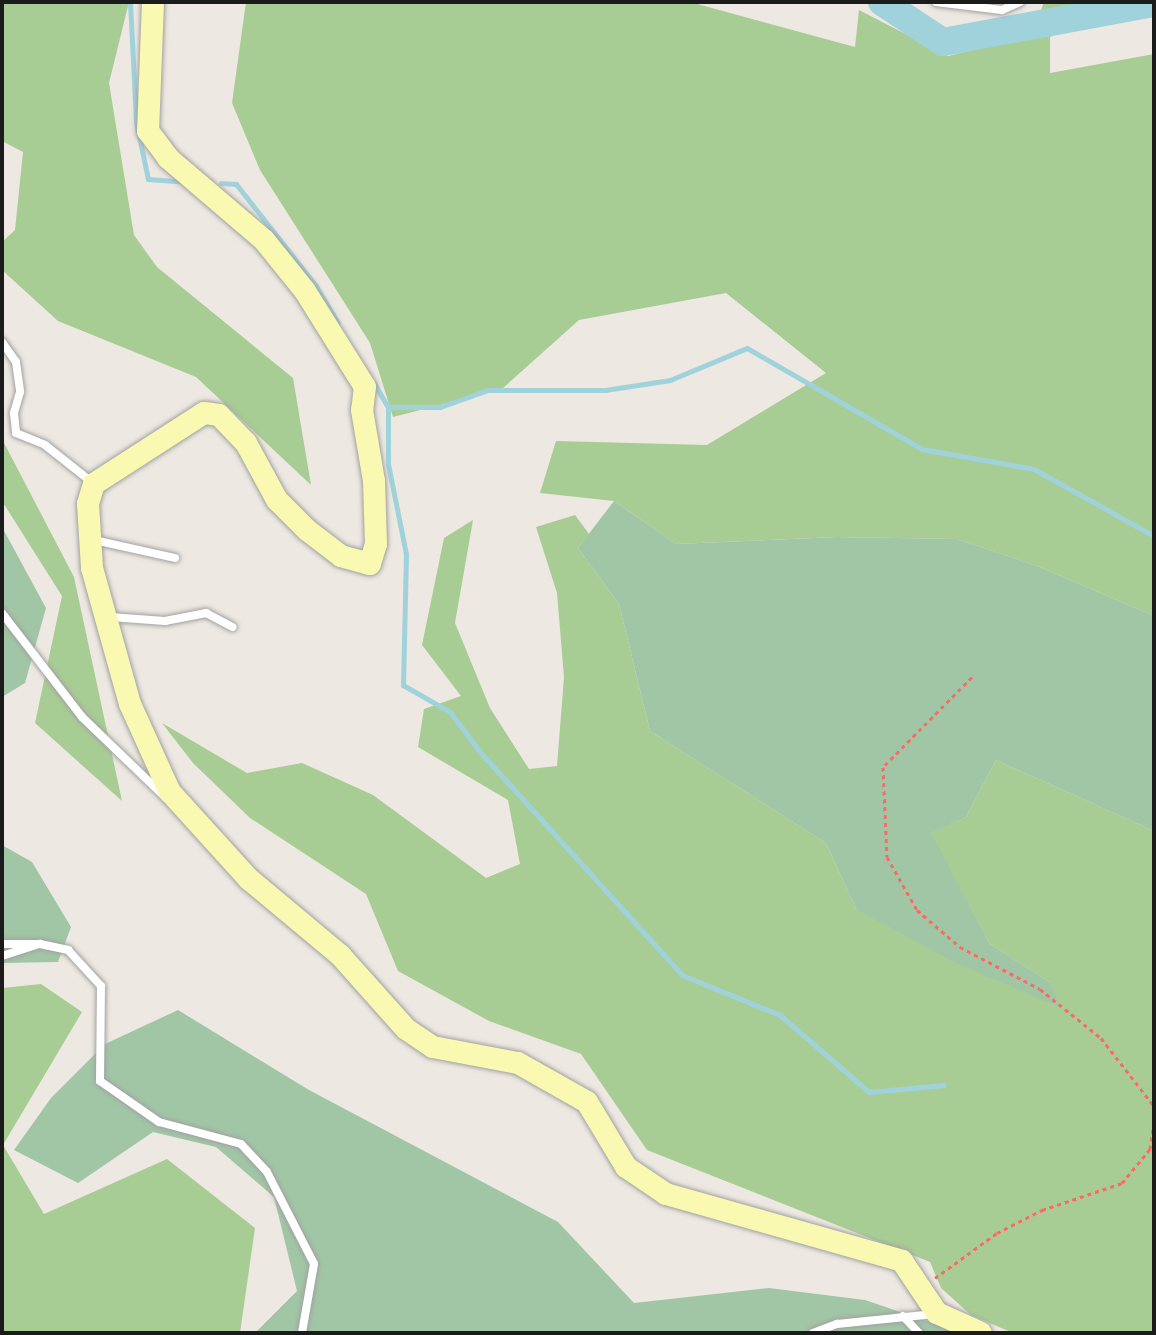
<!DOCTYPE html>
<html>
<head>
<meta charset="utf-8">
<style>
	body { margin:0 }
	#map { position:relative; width:1156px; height:1335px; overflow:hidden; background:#ede8e1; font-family:"Golos Text",sans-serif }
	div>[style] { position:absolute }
	.forest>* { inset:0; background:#a8cd94 }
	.cemetery>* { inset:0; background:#a1c6a5 }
	.stream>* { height:5px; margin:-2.5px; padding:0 2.5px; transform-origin:2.5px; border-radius:2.5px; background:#a0d2dc }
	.river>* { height:28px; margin:-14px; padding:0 14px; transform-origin:14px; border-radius:14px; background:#a0d2dc }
	.path>* { height:3px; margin-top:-1.5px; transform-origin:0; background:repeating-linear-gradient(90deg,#fb6a64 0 4px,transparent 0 8px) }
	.roads { filter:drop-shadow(0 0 2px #a2a2a2) drop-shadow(0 0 2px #a2a2a2) }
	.lane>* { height:8px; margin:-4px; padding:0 4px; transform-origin:4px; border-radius:4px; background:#fff }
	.secondary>* { height:22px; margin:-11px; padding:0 11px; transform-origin:11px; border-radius:11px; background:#faf9b2 }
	span { translate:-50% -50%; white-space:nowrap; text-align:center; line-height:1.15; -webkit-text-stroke:7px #fff; paint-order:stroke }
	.frame { position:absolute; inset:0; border:4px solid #1b1b1b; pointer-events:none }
</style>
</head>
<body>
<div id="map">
	<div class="forest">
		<i style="clip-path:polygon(2px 2px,129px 2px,109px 83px,134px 235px,157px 267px,293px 378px,311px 485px,196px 377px,58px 321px,2px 270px,2px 242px,15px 230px,23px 152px,2px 141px)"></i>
		<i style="clip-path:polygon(246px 2px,690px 2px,855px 47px,859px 10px,948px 56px,1008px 41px,1040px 13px,1044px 2px,1072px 2px,1050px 38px,1050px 73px,1154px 54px,1154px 616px,1040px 567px,957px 539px,837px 537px,676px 544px,614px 501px,540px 493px,556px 441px,707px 445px,826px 373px,726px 293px,579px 320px,502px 389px,393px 417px,370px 343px,260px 170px,232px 103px)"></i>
		<i style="clip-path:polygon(2px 439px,74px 577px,122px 801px,35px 723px,62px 596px,2px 501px)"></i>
		<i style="clip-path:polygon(575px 515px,589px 534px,578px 548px,619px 604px,650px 731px,826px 843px,856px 909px,1051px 983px,990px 944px,930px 833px,966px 817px,996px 760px,1154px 831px,1154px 1333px,1013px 1333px,971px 1315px,941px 1288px,930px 1262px,647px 1150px,581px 1054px,489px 1021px,398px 971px,366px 894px,250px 818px,193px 763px,162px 723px,247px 773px,302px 763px,373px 795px,486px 878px,520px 864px,508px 800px,418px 747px,424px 709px,461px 696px,422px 645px,444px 538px,473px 520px,455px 623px,490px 708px,529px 769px,557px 766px,564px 677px,557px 593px,536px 527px)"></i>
		<i style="clip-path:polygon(41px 984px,82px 1012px,3px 1145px,44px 1214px,167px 1159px,255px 1228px,240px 1333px,2px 1333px,2px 988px)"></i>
	</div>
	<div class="cemetery">
		<i style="clip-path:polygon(614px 501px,676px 544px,837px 537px,957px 539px,1040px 567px,1154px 616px,1154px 831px,996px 760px,966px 817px,931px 833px,990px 944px,1051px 983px,1059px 1007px,954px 962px,856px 909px,826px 843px,650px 731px,619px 604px,578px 548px)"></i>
		<i style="clip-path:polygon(2px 527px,46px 608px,25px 683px,2px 697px)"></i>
		<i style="clip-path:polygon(2px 845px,32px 862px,71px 927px,58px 962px,2px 963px)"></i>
		<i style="clip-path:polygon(178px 1010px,309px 1090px,558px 1222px,634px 1303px,769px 1288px,865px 1300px,962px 1333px,255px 1333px,297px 1291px,274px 1197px,216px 1147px,153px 1132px,78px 1183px,14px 1150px,51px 1098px,105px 1044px)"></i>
	</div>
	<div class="stream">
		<i style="left:130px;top:2px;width:120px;rotate:87.1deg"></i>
		<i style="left:136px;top:122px;width:58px;rotate:78.1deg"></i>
		<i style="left:148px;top:179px;width:31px;rotate:4deg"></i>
		<i style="left:221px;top:183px;width:15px;rotate:4deg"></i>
		<i style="left:236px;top:184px;width:130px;rotate:51.9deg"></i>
		<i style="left:316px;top:286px;width:43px;rotate:59.3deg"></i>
		<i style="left:374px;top:383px;width:28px;rotate:60deg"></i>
		<i style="left:388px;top:407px;width:52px"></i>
		<i style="left:440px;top:407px;width:51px;rotate:-19.5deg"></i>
		<i style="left:488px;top:390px;width:117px"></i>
		<i style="left:605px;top:390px;width:66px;rotate:-8.7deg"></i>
		<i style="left:670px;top:380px;width:83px;rotate:-22.6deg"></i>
		<i style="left:747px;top:348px;width:202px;rotate:30deg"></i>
		<i style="left:922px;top:449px;width:114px;rotate:10.1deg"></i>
		<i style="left:1034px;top:469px;width:137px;rotate:29.2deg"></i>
		<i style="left:388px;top:407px;width:57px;rotate:90deg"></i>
		<i style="left:388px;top:464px;width:92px;rotate:78.7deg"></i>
		<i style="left:406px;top:554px;width:131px;rotate:91.3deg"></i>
		<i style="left:403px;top:685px;width:54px;rotate:29.9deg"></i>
		<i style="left:450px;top:712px;width:50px;rotate:53.1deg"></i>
		<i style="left:480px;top:752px;width:301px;rotate:47.8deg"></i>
		<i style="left:682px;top:975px;width:106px;rotate:22.2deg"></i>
		<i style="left:780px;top:1015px;width:118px;rotate:40.9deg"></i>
		<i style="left:869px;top:1092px;width:75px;rotate:-5.3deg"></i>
	</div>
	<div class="river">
		<i style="left:882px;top:2px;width:73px;rotate:33.3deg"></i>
		<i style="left:943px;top:42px;width:215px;rotate:-10.5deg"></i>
	</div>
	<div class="path">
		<i style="left:972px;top:677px;width:127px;rotate:134.7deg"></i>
		<i style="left:883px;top:767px;width:90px;rotate:87.5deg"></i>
		<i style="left:887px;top:857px;width:61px;rotate:60.5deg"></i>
		<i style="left:917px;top:910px;width:57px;rotate:40.7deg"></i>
		<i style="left:960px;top:947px;width:90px;rotate:27.7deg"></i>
		<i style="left:1040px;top:989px;width:78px;rotate:38.8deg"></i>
		<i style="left:1101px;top:1038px;width:86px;rotate:52.1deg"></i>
		<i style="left:935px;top:1278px;width:77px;rotate:-36deg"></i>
		<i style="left:997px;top:1233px;width:51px;rotate:-27.1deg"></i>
		<i style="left:1042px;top:1210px;width:84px;rotate:-18.6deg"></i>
		<i style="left:1122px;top:1183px;width:44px;rotate:-50.5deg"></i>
		<i style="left:1150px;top:1149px;width:29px;rotate:-82deg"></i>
	</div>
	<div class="roads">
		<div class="lane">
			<i style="left:936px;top:2px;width:66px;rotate:6.9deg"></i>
			<i style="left:1002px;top:10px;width:20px;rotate:-24deg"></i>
			<i style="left:2px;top:342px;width:24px;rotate:55deg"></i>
			<i style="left:16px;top:362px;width:30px;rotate:82deg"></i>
			<i style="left:20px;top:392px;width:22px;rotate:106deg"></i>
			<i style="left:14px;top:413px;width:20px;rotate:84deg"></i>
			<i style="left:16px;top:433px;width:31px;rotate:22deg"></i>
			<i style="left:45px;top:445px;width:61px;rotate:38.4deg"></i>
			<i style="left:94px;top:540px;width:83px;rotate:12.5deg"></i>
			<i style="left:2px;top:613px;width:131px;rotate:52.4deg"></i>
			<i style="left:82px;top:717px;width:114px;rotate:43.9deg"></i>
			<i style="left:110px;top:617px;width:55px;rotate:4.2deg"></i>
			<i style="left:165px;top:621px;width:42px;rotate:-11deg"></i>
			<i style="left:206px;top:613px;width:30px;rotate:28deg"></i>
			<i style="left:2px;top:944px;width:33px"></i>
			<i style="left:2px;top:956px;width:40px;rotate:-18deg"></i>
			<i style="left:40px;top:944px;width:29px;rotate:12deg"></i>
			<i style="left:68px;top:950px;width:49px;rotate:47.5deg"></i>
			<i style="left:101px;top:986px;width:95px;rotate:90.6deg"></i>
			<i style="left:100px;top:1081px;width:72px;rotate:34.8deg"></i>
			<i style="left:159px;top:1122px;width:85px;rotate:15deg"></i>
			<i style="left:241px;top:1144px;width:38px;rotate:47deg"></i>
			<i style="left:267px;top:1172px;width:103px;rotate:62.9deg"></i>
			<i style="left:314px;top:1264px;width:70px;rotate:99.9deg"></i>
			<i style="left:903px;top:1316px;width:23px;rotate:47deg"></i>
			<i style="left:813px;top:1333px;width:26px;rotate:-21deg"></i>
			<i style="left:837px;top:1324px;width:98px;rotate:-5.9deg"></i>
		</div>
		<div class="secondary">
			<i style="left:153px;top:2px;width:129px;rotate:92.2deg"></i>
			<i style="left:148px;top:131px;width:34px;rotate:53deg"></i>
			<i style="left:168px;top:158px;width:126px;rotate:40.5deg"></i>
			<i style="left:264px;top:240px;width:65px;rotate:51.2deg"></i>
			<i style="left:305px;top:291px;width:113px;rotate:58deg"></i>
			<i style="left:365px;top:387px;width:23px;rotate:97deg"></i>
			<i style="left:362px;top:410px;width:72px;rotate:80.4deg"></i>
			<i style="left:374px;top:481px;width:63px;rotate:88.2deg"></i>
			<i style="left:376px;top:544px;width:21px;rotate:107deg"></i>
			<i style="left:370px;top:564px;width:30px;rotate:-165deg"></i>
			<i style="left:341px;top:556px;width:43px;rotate:-142.6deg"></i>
			<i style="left:307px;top:530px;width:42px;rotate:-135deg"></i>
			<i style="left:277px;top:500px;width:65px;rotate:-118.5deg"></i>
			<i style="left:246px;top:443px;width:39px;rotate:-134deg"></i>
			<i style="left:219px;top:415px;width:15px;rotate:-172deg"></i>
			<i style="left:204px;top:413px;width:131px;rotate:147.2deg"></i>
			<i style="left:94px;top:484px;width:21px;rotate:107deg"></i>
			<i style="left:88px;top:504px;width:64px;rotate:86.4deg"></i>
			<i style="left:92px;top:568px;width:141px;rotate:74.4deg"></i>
			<i style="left:130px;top:704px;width:97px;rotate:65.6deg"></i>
			<i style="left:170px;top:792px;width:118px;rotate:47.8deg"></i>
			<i style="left:249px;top:879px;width:119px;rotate:39.9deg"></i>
			<i style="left:340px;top:955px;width:99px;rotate:48.3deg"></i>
			<i style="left:406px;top:1029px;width:32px;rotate:34deg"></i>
			<i style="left:433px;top:1047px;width:86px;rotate:10.7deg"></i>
			<i style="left:518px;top:1063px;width:79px;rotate:29.5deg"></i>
			<i style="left:587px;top:1102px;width:76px;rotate:59deg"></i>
			<i style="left:626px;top:1167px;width:48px;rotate:34deg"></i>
			<i style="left:666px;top:1194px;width:245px;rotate:15.8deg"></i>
			<i style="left:902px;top:1261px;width:63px;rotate:56.1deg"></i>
			<i style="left:937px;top:1313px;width:48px;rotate:24.4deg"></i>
		</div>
	</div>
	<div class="frame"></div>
</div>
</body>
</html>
